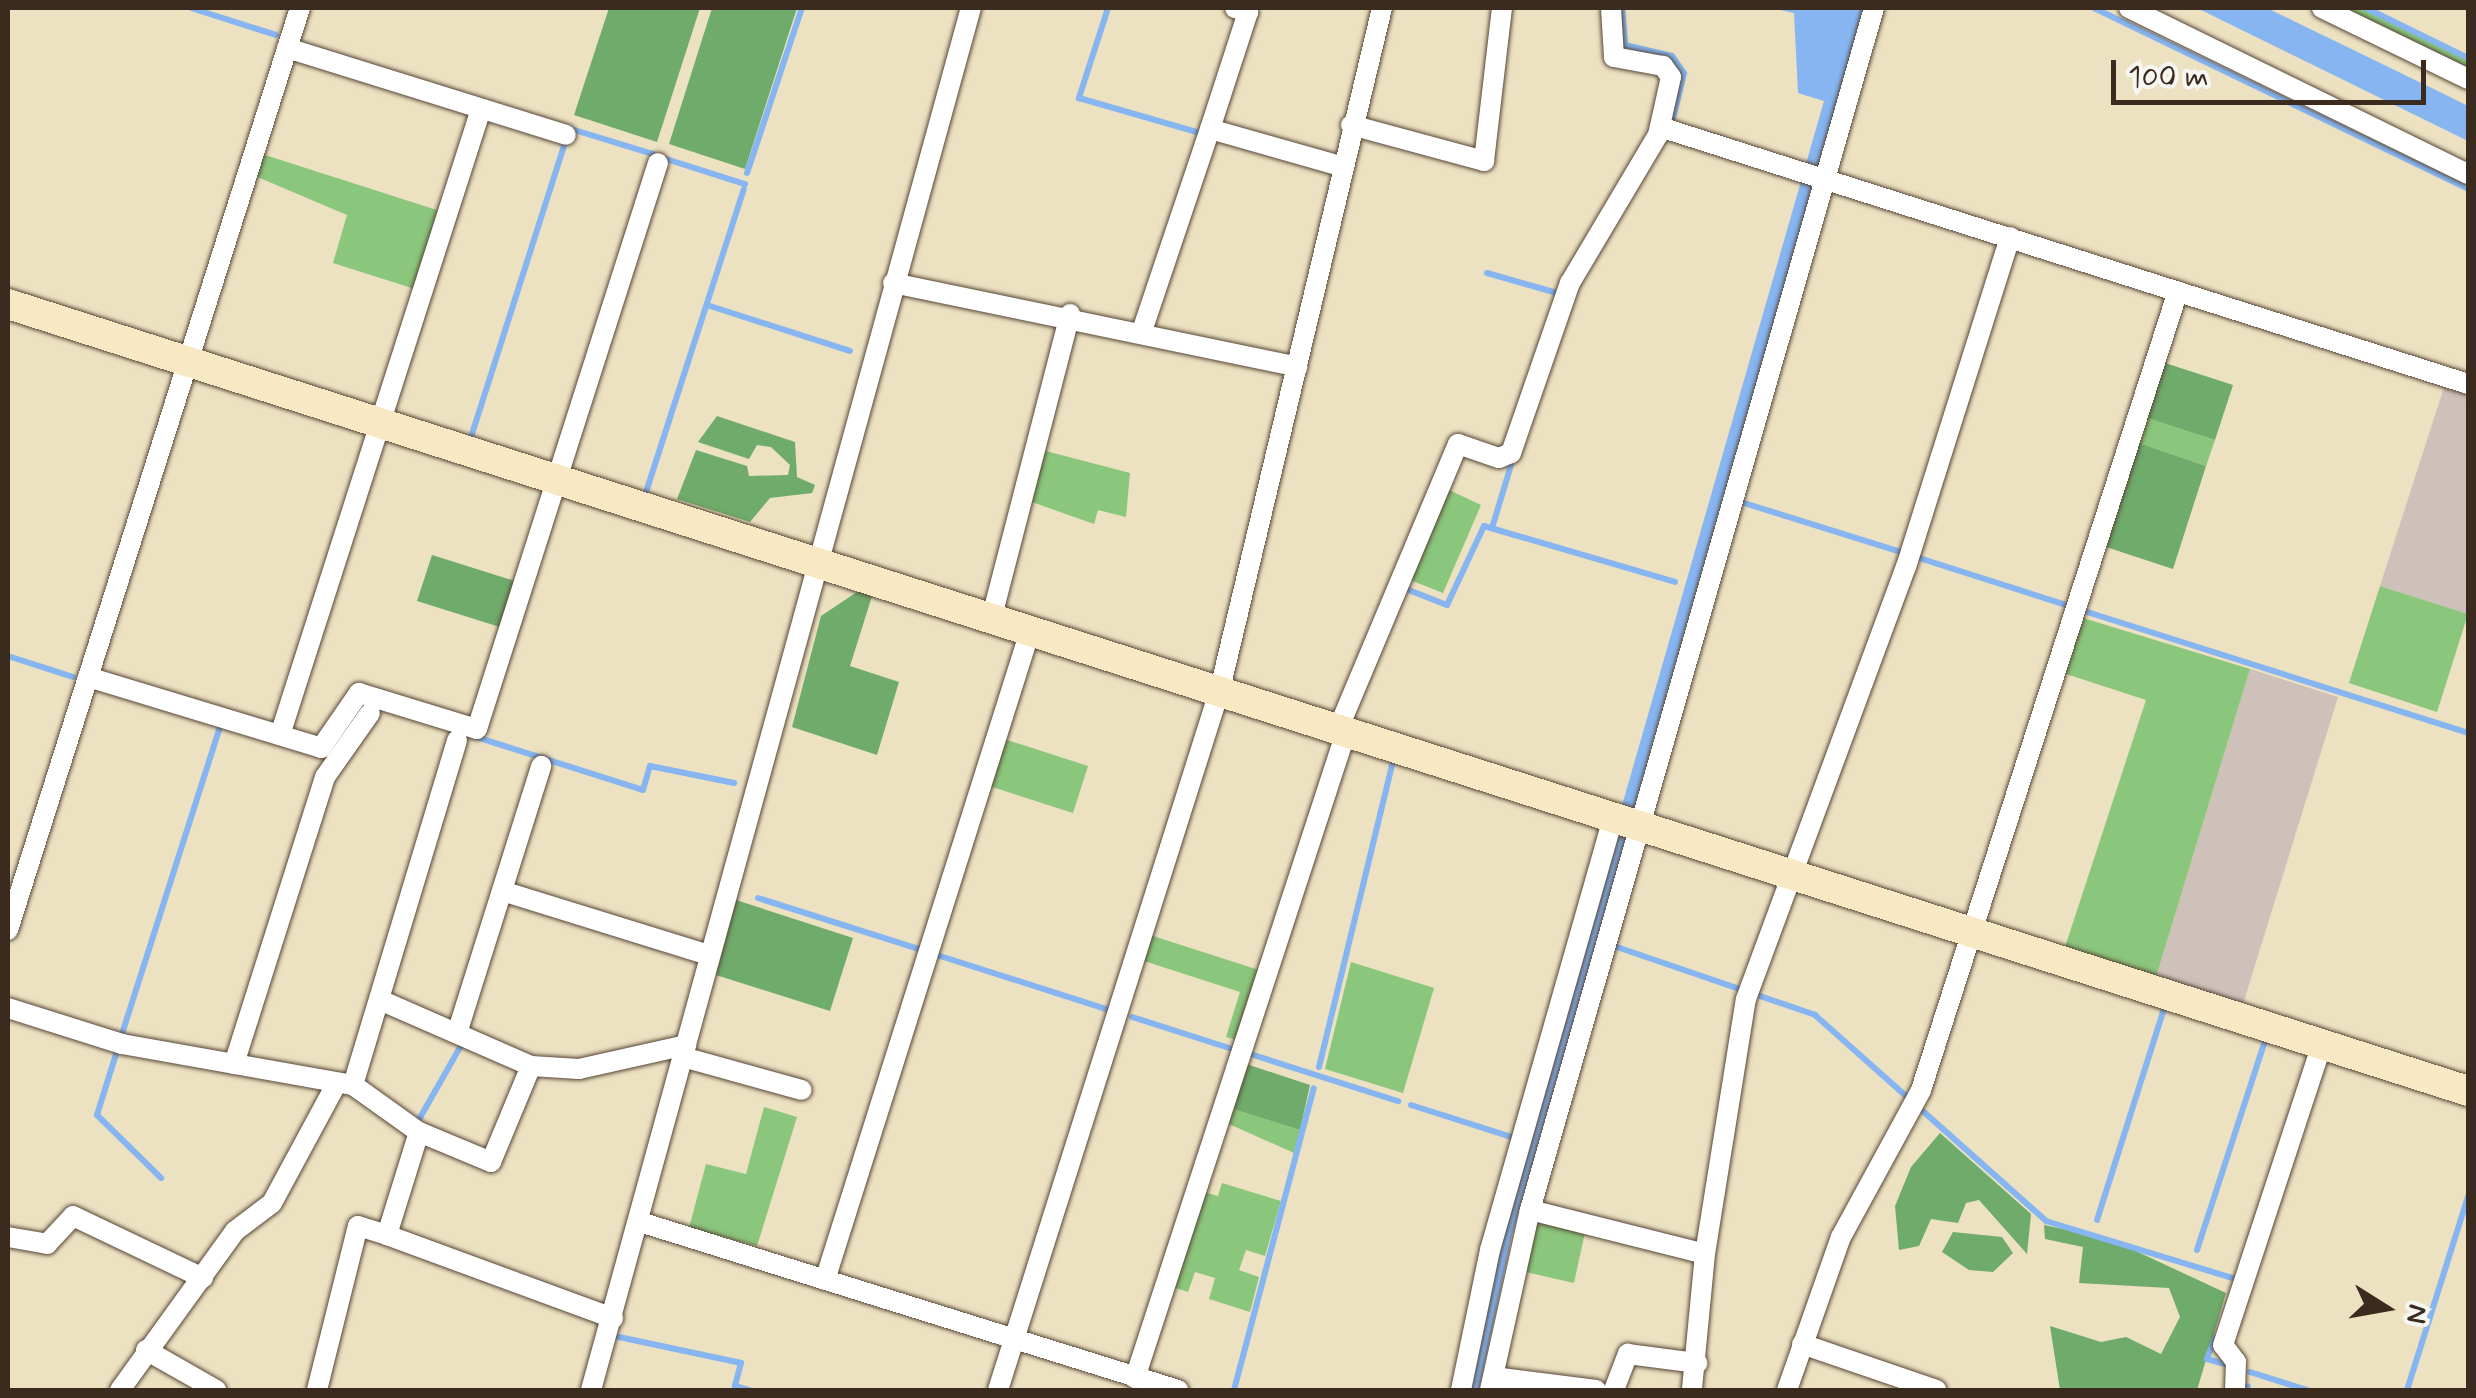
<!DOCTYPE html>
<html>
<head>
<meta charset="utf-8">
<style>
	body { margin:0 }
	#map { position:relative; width:2476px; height:1398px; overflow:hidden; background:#ece1c1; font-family:Mynerve,sans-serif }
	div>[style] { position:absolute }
	.industrial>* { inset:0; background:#cec1ba }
	.green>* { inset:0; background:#8ac67b }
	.forest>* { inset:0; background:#6fab6b }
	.water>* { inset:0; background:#86b5f1 }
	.stream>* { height:6px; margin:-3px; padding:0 3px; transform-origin:3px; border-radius:3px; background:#86b5f1 }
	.roads { filter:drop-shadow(0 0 2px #564536) drop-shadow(0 0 2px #564536) }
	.street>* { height:20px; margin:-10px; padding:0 10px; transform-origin:10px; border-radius:10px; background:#fff }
	.secondary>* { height:30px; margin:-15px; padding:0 15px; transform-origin:15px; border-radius:15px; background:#f8e8c3 }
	span { translate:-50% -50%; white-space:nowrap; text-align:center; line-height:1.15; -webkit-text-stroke:9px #f6f6f2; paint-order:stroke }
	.frame { position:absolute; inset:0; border:10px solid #3b2a1e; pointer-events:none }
	.north { position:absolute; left:2336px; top:1258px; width:100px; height:100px; -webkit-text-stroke:8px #f6f6f2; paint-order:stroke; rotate:101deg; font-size:28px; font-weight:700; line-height:40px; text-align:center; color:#3b2a1e }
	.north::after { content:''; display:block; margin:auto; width:35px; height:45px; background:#3b2a1e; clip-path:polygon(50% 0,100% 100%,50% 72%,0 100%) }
	.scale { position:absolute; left:2111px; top:60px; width:315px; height:45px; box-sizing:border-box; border:5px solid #3b2a1e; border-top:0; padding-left:12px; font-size:30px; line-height:35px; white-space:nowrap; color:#3b2a1e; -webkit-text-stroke:8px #f6f6f2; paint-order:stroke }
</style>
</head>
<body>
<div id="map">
	<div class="industrial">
		<i style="clip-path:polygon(2445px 384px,2468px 391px,2468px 614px,2380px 586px)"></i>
		<i style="clip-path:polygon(2250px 669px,2338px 697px,2243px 1004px,2156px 977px)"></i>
	</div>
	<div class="green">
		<i style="clip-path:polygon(2340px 8px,2363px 8px,2468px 60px,2468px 72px)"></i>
		<i style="clip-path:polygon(262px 154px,443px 212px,418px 290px,333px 263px,347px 215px,255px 176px)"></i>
		<i style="clip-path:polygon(2144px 417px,2215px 440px,2206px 466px,2136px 442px)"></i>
		<i style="clip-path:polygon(1042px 450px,1130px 473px,1126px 517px,1098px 510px,1094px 524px,1029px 501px)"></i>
		<i style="clip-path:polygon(1447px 489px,1481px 505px,1443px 593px,1410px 580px)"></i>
		<i style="clip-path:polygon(2380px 586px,2468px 614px,2437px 712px,2349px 683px)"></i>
		<i style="clip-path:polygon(2080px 617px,2250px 669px,2156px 977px,2065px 947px,2146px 700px,2063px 673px)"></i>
		<i style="clip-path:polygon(1001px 738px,1088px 766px,1073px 813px,986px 785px)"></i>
		<i style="clip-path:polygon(1150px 935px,1265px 972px,1240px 1041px,1226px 1037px,1240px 992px,1141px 960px)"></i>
		<i style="clip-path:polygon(1351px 962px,1434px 988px,1403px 1093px,1325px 1069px)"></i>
		<i style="clip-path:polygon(1224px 1106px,1300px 1130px,1294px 1153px,1220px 1120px)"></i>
		<i style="clip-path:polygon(764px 1107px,797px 1117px,757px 1246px,689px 1228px,706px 1164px,746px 1174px)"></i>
		<i style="clip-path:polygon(1222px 1183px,1281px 1201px,1265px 1256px,1246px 1250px,1239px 1270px,1259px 1277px,1250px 1312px,1209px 1299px,1215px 1278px,1195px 1272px,1188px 1292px,1166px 1285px,1197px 1190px,1218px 1196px)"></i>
		<i style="clip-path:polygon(1538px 1216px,1586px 1228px,1574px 1283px,1526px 1272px)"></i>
	</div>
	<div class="forest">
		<i style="clip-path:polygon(609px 8px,700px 8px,657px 142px,574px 115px)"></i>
		<i style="clip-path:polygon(712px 8px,797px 8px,745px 169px,669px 144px)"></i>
		<i style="clip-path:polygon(2162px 362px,2233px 385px,2215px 440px,2144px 417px)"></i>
		<i style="clip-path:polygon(717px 416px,795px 442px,797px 477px,815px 485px,812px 493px,770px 498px,750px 522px,677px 499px,696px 450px,747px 466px,749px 476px,788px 475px,790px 465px,771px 447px,757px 445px,749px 459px,698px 442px)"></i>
		<i style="clip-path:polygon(2136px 442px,2206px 466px,2173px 569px,2103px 546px)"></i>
		<i style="clip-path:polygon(432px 555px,518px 582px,503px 628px,417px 601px)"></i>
		<i style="clip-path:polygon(860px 590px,873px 593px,850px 666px,899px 682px,877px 755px,792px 727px,821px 616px)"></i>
		<i style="clip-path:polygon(736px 900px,853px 938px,830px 1011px,716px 975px)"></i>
		<i style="clip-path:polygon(1237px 1061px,1310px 1085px,1300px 1130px,1224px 1106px)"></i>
		<i style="clip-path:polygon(1940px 1133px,2031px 1214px,2027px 1254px,1979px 1200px,1966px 1203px,1958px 1223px,1931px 1219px,1919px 1246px,1899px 1250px,1895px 1206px,1911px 1167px)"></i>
		<i style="clip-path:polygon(2044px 1225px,2110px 1239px,2226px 1293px,2197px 1390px,2060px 1390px,2050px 1326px,2101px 1342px,2126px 1337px,2161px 1354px,2180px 1317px,2169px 1288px,2079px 1283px,2083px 1247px,2045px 1239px)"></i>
		<i style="clip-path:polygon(1953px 1232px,2002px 1237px,2013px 1253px,1993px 1272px,1969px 1270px,1942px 1252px)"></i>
	</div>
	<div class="water">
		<i style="clip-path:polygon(1771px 8px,1864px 8px,1511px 1239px,1479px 1390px,1466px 1390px,1494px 1252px,1824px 101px,1798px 93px,1794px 13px)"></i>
		<i style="clip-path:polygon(2197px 8px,2267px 8px,2448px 96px,2468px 106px,2468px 141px)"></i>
	</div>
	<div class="stream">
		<i style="left:191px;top:8px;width:89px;rotate:17.6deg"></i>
		<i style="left:1108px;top:8px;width:95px;rotate:107.9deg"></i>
		<i style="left:1079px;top:98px;width:123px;rotate:16.1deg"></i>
		<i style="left:1622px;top:8px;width:37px;rotate:85deg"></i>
		<i style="left:1625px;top:45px;width:48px;rotate:13.2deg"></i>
		<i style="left:1672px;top:56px;width:21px;rotate:55deg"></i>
		<i style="left:1684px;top:73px;width:46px;rotate:103.7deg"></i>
		<i style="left:2094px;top:8px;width:415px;rotate:25.8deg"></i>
		<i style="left:2366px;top:8px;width:114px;rotate:26.1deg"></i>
		<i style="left:568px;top:128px;width:89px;rotate:17deg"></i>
		<i style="left:666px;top:159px;width:83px;rotate:17.6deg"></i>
		<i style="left:747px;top:173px;width:174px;rotate:-71.6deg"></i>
		<i style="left:1487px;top:273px;width:73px;rotate:15.9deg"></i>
		<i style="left:707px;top:305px;width:150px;rotate:17.8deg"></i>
		<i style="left:472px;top:434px;width:309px;rotate:-72.3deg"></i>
		<i style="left:646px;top:492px;width:318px;rotate:-72.1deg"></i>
		<i style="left:1744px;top:503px;width:164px;rotate:17.3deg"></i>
		<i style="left:1492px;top:528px;width:66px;rotate:-73.2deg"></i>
		<i style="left:1919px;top:558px;width:154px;rotate:17.7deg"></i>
		<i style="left:1406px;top:589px;width:44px;rotate:21.3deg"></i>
		<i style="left:1447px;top:605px;width:87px;rotate:-64.9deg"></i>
		<i style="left:1484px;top:526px;width:199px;rotate:16.3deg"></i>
		<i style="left:2084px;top:611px;width:403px;rotate:17.6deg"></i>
		<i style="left:8px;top:656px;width:68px;rotate:17.9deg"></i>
		<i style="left:473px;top:736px;width:178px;rotate:17.6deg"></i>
		<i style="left:643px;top:790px;width:25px;rotate:-74deg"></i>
		<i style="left:650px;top:766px;width:86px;rotate:11.4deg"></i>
		<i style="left:758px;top:898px;width:169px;rotate:17.6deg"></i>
		<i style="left:1614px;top:946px;width:213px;rotate:18.9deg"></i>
		<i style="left:1815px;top:1015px;width:310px;rotate:41.7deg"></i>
		<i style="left:2046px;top:1221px;width:202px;rotate:17deg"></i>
		<i style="left:937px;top:955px;width:181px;rotate:17.7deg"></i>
		<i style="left:1132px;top:1017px;width:102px;rotate:17.7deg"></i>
		<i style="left:121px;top:1037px;width:325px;rotate:-72.3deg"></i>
		<i style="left:117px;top:1051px;width:67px;rotate:107.4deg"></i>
		<i style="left:97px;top:1115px;width:90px;rotate:44.5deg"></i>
		<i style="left:1244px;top:1052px;width:162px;rotate:17.7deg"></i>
		<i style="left:1319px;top:1067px;width:316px;rotate:-76.4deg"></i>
		<i style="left:1411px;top:1105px;width:105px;rotate:17.7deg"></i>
		<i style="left:417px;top:1123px;width:93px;rotate:-60.4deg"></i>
		<i style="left:2097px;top:1220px;width:225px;rotate:-72.4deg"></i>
		<i style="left:2197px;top:1250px;width:223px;rotate:-72deg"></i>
		<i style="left:619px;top:1337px;width:125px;rotate:12deg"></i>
		<i style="left:741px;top:1363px;width:24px;rotate:105deg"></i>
		<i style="left:735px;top:1386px;width:15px;rotate:16deg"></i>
		<i style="left:2215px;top:1338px;width:22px;rotate:111deg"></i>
		<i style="left:2207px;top:1359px;width:25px;rotate:16deg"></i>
		<i style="left:2250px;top:1372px;width:60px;rotate:17.5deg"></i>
		<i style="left:1234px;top:1390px;width:312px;rotate:-75.2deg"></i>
		<i style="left:2246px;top:1390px;width:4px;rotate:-63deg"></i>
		<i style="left:2407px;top:1390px;width:203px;rotate:-72.5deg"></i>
	</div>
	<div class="roads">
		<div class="street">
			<i style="left:1235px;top:8px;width:14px;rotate:17deg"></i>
			<i style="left:1248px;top:12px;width:123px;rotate:108deg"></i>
			<i style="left:1210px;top:129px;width:136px;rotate:15.8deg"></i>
			<i style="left:2129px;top:8px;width:377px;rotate:26.1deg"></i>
			<i style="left:2322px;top:8px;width:162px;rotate:25.9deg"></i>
			<i style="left:287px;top:48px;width:292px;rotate:17.3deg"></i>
			<i style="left:1351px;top:125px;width:138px;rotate:15.1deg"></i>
			<i style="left:1484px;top:161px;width:154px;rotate:-83.3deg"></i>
			<i style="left:1660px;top:127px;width:848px;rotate:17.64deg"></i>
			<i style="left:893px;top:283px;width:413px;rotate:11.7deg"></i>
			<i style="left:1142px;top:331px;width:213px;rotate:-71.4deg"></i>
			<i style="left:992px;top:616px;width:312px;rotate:-75.5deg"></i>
			<i style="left:88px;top:677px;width:244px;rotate:16.9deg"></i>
			<i style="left:321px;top:748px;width:67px;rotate:-55.4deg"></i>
			<i style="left:359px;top:693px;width:123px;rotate:17deg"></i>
			<i style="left:477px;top:729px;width:594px;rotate:-72.27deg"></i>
			<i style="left:1339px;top:727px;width:307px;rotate:-67.2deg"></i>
			<i style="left:1458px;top:444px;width:43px;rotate:18.9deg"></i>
			<i style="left:1499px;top:458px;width:13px;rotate:-23deg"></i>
			<i style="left:1511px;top:453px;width:180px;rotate:-70.9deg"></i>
			<i style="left:1570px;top:283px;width:172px;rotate:-59.3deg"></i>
			<i style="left:1658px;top:135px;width:59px;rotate:-77.4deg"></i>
			<i style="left:1671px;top:77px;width:14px;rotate:-126deg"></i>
			<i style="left:1663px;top:66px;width:50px;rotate:-169.6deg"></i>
			<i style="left:1614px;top:57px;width:49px;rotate:-93.5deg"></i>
			<i style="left:280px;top:735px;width:657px;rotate:-72.2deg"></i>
			<i style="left:502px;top:891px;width:217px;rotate:17.2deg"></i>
			<i style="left:8px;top:930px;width:967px;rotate:-72.43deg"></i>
			<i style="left:380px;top:1000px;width:165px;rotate:23.6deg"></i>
			<i style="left:531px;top:1066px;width:48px;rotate:3.6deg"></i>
			<i style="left:579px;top:1069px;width:110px;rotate:-12.6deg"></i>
			<i style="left:8px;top:1008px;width:120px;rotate:17.5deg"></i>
			<i style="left:122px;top:1044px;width:235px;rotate:10.1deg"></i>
			<i style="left:353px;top:1085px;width:81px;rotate:35.5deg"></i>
			<i style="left:419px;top:1132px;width:108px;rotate:107.3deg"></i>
			<i style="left:387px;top:1235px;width:241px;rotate:20.2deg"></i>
			<i style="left:458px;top:1030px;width:277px;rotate:-72.5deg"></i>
			<i style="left:683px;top:1057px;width:123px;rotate:15.5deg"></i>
			<i style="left:234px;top:1064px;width:301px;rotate:-72.4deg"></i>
			<i style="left:325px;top:777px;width:78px;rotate:-54.9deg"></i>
			<i style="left:353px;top:1085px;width:360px;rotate:-73.2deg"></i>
			<i style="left:419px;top:1132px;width:78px;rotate:22.6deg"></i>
			<i style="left:491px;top:1162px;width:104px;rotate:-67.4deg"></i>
			<i style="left:1530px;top:1210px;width:180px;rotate:14.1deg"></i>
			<i style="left:1705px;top:1254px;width:137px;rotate:95.5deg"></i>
			<i style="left:640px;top:1222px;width:564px;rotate:17.34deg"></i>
			<i style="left:8px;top:1237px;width:40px;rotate:10deg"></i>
			<i style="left:47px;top:1244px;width:38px;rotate:-47deg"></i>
			<i style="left:73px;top:1216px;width:144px;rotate:25.5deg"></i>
			<i style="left:1705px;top:1254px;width:258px;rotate:-80.9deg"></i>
			<i style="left:1746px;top:999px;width:461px;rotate:-69.7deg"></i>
			<i style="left:1906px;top:567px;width:346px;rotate:-72.5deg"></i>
			<i style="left:825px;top:1280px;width:684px;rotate:-72.47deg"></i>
			<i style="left:1802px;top:1344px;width:142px;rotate:18.9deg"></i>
			<i style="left:146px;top:1350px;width:81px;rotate:29.7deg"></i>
			<i style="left:1493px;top:1377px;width:104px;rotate:7.2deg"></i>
			<i style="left:1135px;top:1378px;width:683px;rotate:-71.91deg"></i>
			<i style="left:120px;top:1390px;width:196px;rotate:-54.1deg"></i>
			<i style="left:235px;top:1231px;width:46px;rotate:-37.1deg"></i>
			<i style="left:272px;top:1203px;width:136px;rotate:-61.6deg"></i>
			<i style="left:317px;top:1390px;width:169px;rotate:-76deg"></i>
			<i style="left:358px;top:1226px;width:30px;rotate:17deg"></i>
			<i style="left:591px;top:1390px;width:1433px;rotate:-74.63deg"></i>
			<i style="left:998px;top:1390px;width:735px;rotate:-72.43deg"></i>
			<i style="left:1220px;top:689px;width:700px;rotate:-76.62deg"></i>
			<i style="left:1461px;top:1390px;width:143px;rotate:-78.3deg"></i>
			<i style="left:1490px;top:1250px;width:452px;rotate:-74.1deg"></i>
			<i style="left:1490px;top:1390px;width:184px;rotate:-77.5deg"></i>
			<i style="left:1530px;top:1210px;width:1250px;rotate:-74.03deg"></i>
			<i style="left:1614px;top:1390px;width:39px;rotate:-69deg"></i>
			<i style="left:1628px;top:1354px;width:70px;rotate:7.4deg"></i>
			<i style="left:1787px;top:1390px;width:162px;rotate:-70.6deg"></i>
			<i style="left:1841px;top:1237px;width:167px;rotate:-61.4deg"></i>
			<i style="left:1921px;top:1090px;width:839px;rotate:-72.17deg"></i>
			<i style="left:2235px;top:1390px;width:28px;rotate:-88deg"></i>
			<i style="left:2236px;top:1362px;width:21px;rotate:-127deg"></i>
			<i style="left:2223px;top:1345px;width:317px;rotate:-71.8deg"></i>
		</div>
		<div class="secondary">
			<i style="left:8px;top:304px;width:2583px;rotate:17.74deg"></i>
		</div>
	</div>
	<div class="frame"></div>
	<div class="north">N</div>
	<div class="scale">100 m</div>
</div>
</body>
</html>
